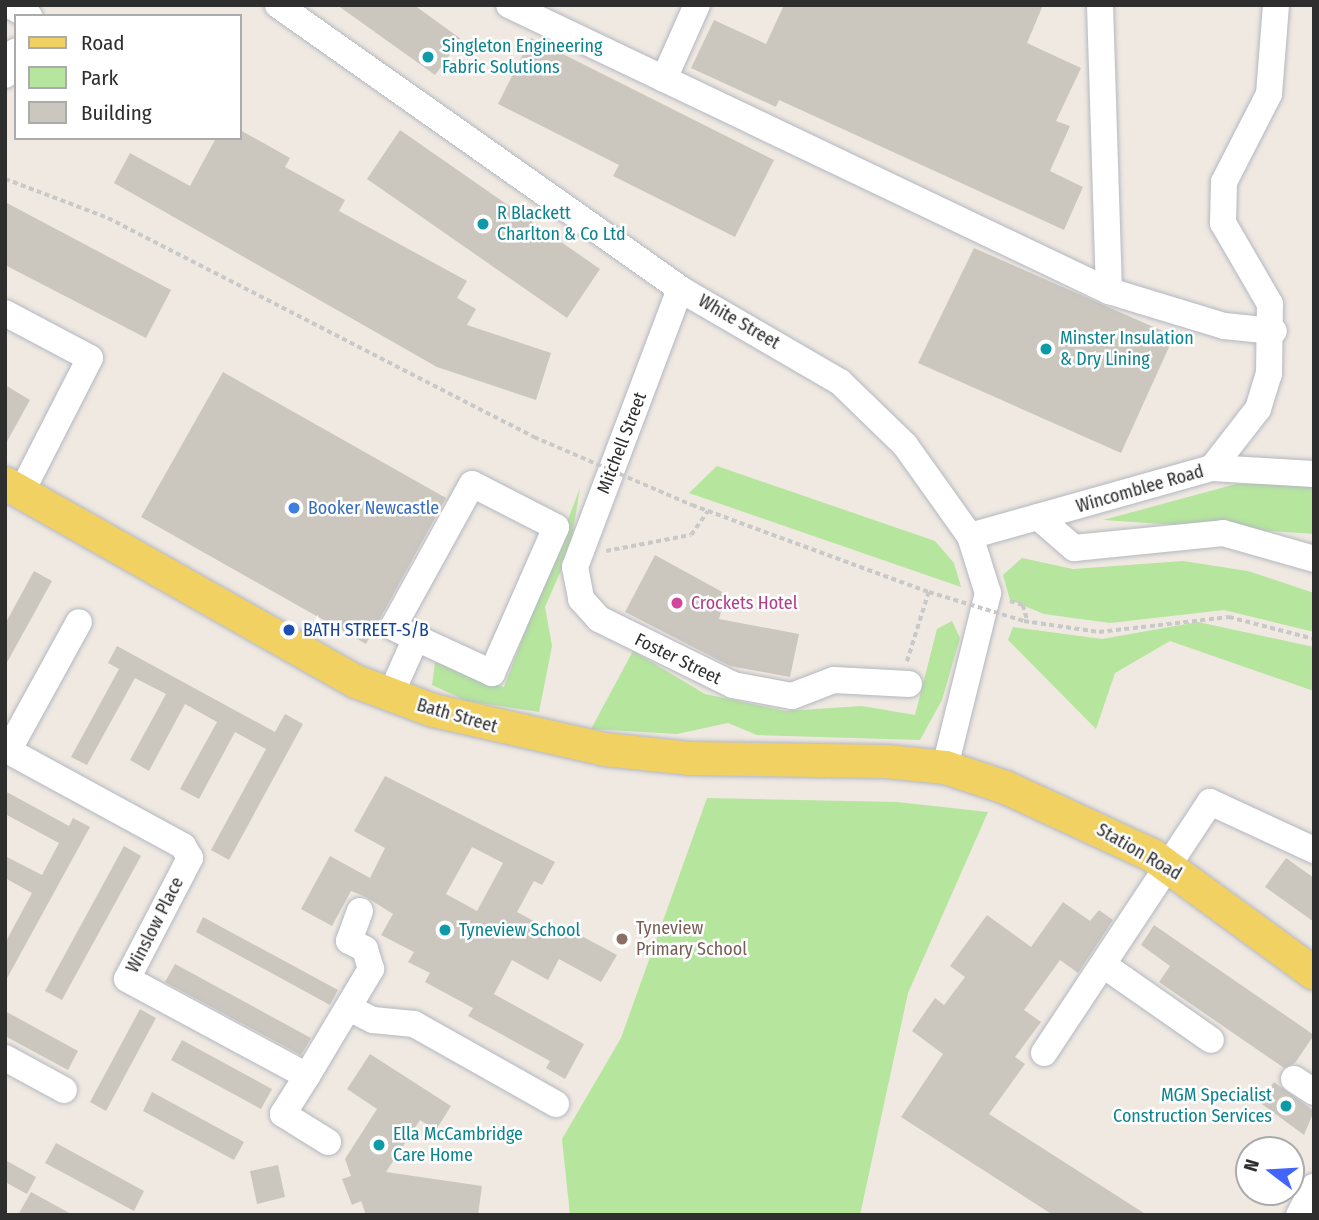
<!DOCTYPE html>
<html>
<head>
<meta charset="utf-8">
<style>
	body { margin:0 }
	#map { position:relative; width:1319px; height:1220px; overflow:hidden; background:#efe9e1; font-family:"Fira Sans Condensed",sans-serif }
	div>[style] { position:absolute }
	.green>* { inset:0; background:#b6e59e }
	.building>* { inset:0; background:#cbc7bf }
	.path>* { height:3.5px; margin-top:-1.75px; transform-origin:0; background:repeating-linear-gradient(90deg,#c9c9c9 0 5px,transparent 0 8.5px) }
	.roads { filter:drop-shadow(0 0 2px #b4b7c1) drop-shadow(0 0 2px #b4b7c1) }
	.minor>* { height:26px; margin:-13px; padding:0 13px; transform-origin:13px; border-radius:13px; background:#fff }
	.major>* { height:33px; margin:-16.5px; padding:0 16.5px; transform-origin:16.5px; border-radius:16.5px; background:#f2d163 }
	.path-bridge>* { height:3.5px; margin-top:-1.75px; transform-origin:0; background:repeating-linear-gradient(90deg,#c9c9c9 0 5px,transparent 0 8.5px) }
	.dots>* { width:19px; height:19px; translate:-50% -50%; box-sizing:border-box; border:4px solid #fff; border-radius:50% }
	span { translate:-50% -50%; white-space:nowrap; text-align:center; line-height:1.15; -webkit-text-stroke:5px #fff; paint-order:stroke }
	.culture-label { font-size:18px; color:#0d838f }
	.left { translate:0 -50%; text-align:left }
	.right { translate:-100% -50%; text-align:right }
	.street-label { font-size:18px; color:#2e2e2e }
	.shop-label { font-size:18px; color:#366cbe }
	.hotel-label { font-size:18px; color:#b23c85 }
	.transit-label { font-size:18px; color:#164399 }
	.education-label { font-size:18px; color:#785e54 }
	.frame { position:absolute; inset:0; border:7px solid #2e2e2e; pointer-events:none }
	.legend { position:absolute; left:14px; top:14px; width:228px; height:126px; box-sizing:border-box; background:#fff; border:2px solid #ababab; margin:0; padding:9px 12px; list-style:none; font-size:21px; color:#2e2e2e }
	.legend li { display:flex; align-items:center; gap:14px; height:35px }
	.legend b { width:35px; border:2px solid #ababab }
	.north { position:absolute; left:1235px; top:1136px; width:70px; height:70px; box-sizing:border-box; background:#fff; border:2px solid #ababab; border-radius:50%; rotate:287deg; font-size:19px; font-weight:700; line-height:28px; text-align:center; color:#2e2e2e }
	.north::after { content:''; display:block; margin:auto; width:24px; height:32px; background:#4264fb; clip-path:polygon(50% 0,100% 100%,50% 72%,0 100%) }
</style>
</head>
<body>
<div id="map">
	<div class="green">
		<i style="clip-path:polygon(717px 466px,935px 541px,954px 563px,961px 587px,689px 493px)"></i>
		<i style="clip-path:polygon(1236px 484px,1314px 484px,1314px 534px,1103px 520px)"></i>
		<i style="clip-path:polygon(580px 488px,570px 550px,545px 607px,552px 646px,539px 712px,467px 701px,432px 685px,435px 662px,504px 687px)"></i>
		<i style="clip-path:polygon(1022px 558px,1073px 569px,1183px 561px,1248px 571px,1314px 593px,1314px 632px,1224px 610px,1110px 623px,1044px 614px,1010px 600px,1003px 575px)"></i>
		<i style="clip-path:polygon(952px 621px,960px 638px,942px 700px,920px 740px,757px 735px,728px 723px,677px 734px,591px 729px,633px 651px,705px 694px,785px 711px,862px 706px,915px 715px,937px 629px)"></i>
		<i style="clip-path:polygon(1198px 622px,1314px 647px,1314px 691px,1170px 641px,1115px 673px,1096px 729px,1008px 640px,1013px 627px,1102px 639px)"></i>
		<i style="clip-path:polygon(707px 798px,897px 802px,988px 812px,908px 993px,860px 1215px,570px 1215px,562px 1139px,621px 1038px)"></i>
	</div>
	<div class="building">
		<i style="clip-path:polygon(337px 5px,414px 5px,461px 39px,435px 75px)"></i>
		<i style="clip-path:polygon(784px 5px,1043px 5px,1027px 43px,1081px 68px,1056px 121px,1070px 126px,1050px 171px,1083px 187px,1064px 230px,779px 100px,776px 107px,691px 68px,714px 20px,766px 44px)"></i>
		<i style="clip-path:polygon(531px 38px,774px 160px,735px 237px,613px 176px,619px 165px,498px 104px)"></i>
		<i style="clip-path:polygon(240px 130px,290px 158px,285px 167px,345px 200px,339px 211px,467px 281px,457px 298px,476px 309px,467px 325px,551px 353px,536px 400px,437px 367px,114px 183px,130px 153px,190px 186px,216px 138px,240px 138px)"></i>
		<i style="clip-path:polygon(400px 130px,600px 269px,567px 318px,367px 179px)"></i>
		<i style="clip-path:polygon(5px 202px,171px 290px,146px 338px,5px 265px)"></i>
		<i style="clip-path:polygon(974px 248px,1174px 336px,1121px 453px,918px 363px)"></i>
		<i style="clip-path:polygon(223px 372px,446px 498px,366px 644px,141px 517px)"></i>
		<i style="clip-path:polygon(5px 385px,30px 400px,5px 445px)"></i>
		<i style="clip-path:polygon(655px 555px,726px 594px,719px 619px,799px 634px,790px 677px,730px 666px,625px 612px)"></i>
		<i style="clip-path:polygon(34px 571px,52px 581px,5px 666px,5px 624px)"></i>
		<i style="clip-path:polygon(117px 646px,275px 732px,285px 714px,303px 724px,229px 860px,211px 850px,266px 749px,235px 732px,199px 799px,180px 789px,217px 722px,185px 704px,149px 771px,130px 760px,166px 694px,135px 678px,87px 765px,71px 757px,119px 669px,108px 663px)"></i>
		<i style="clip-path:polygon(evenodd,385px 776px,555px 862px,542px 885px,534px 881px,517px 912px,556px 933px,561px 925px,617px 955px,601px 982px,559px 959px,548px 980px,512px 960px,494px 994px,584px 1044px,565px 1079px,546px 1068px,550px 1061px,468px 1016px,473px 1008px,425px 982px,430px 973px,408px 962px,414px 952px,381px 935px,393px 914px,366px 897px,351px 891px,332px 926px,301px 909px,330px 856px,370px 878px,385px 848px,354px 831px,385px 776px,472px 847px,503px 863px,477px 911px,446px 894px,472px 847px)"></i>
		<i style="clip-path:polygon(5px 791px,69px 826px,73px 818px,90px 827px,5px 982px,5px 943px,32px 893px,5px 878px,5px 856px,42px 875px,59px 843px,5px 814px)"></i>
		<i style="clip-path:polygon(124px 846px,141px 856px,62px 1000px,45px 991px)"></i>
		<i style="clip-path:polygon(1286px 858px,1314px 878px,1314px 922px,1265px 887px)"></i>
		<i style="clip-path:polygon(1063px 902px,1090px 921px,1099px 910px,1113px 920px,1078px 973px,1060px 960px,1024px 1010px,1041px 1022px,1015px 1057px,1025px 1064px,989px 1114px,1147px 1215px,1053px 1215px,901px 1117px,943px 1054px,912px 1031px,935px 998px,944px 1005px,965px 977px,950px 966px,987px 915px,1031px 947px)"></i>
		<i style="clip-path:polygon(203px 917px,338px 990px,330px 1005px,196px 932px)"></i>
		<i style="clip-path:polygon(1154px 925px,1314px 1035px,1295px 1063px,1284px 1068px,1159px 982px,1170px 966px,1141px 945px)"></i>
		<i style="clip-path:polygon(175px 964px,311px 1038px,301px 1055px,165px 982px)"></i>
		<i style="clip-path:polygon(140px 1009px,156px 1018px,106px 1111px,90px 1102px)"></i>
		<i style="clip-path:polygon(5px 1011px,78px 1051px,68px 1070px,5px 1036px)"></i>
		<i style="clip-path:polygon(182px 1040px,272px 1089px,261px 1109px,171px 1060px)"></i>
		<i style="clip-path:polygon(370px 1054px,451px 1106px,436px 1130px,420px 1120px,386px 1172px,482px 1186px,478px 1215px,366px 1215px,361px 1201px,352px 1205px,342px 1179px,351px 1176px,345px 1159px,377px 1109px,347px 1089px)"></i>
		<i style="clip-path:polygon(1274px 1082px,1314px 1111px,1304px 1135px,1259px 1102px)"></i>
		<i style="clip-path:polygon(152px 1092px,244px 1142px,234px 1160px,143px 1111px)"></i>
		<i style="clip-path:polygon(56px 1143px,144px 1191px,134px 1211px,45px 1163px)"></i>
		<i style="clip-path:polygon(5px 1160px,36px 1177px,27px 1194px,5px 1182px)"></i>
		<i style="clip-path:polygon(278px 1165px,285px 1197px,257px 1204px,250px 1171px)"></i>
		<i style="clip-path:polygon(31px 1192px,73px 1215px,18px 1215px)"></i>
	</div>
	<div class="path">
		<i style="left:5px;top:179px;width:110px;rotate:20.7deg"></i>
		<i style="left:108px;top:218px;width:479px;rotate:27.2deg"></i>
		<i style="left:692px;top:505px;width:252px;rotate:20.2deg"></i>
		<i style="left:929px;top:592px;width:73px;rotate:107.4deg"></i>
		<i style="left:606px;top:551px;width:86px;rotate:-10.7deg"></i>
		<i style="left:691px;top:535px;width:29px;rotate:-55deg"></i>
		<i style="left:1010px;top:601px;width:14px;rotate:17deg"></i>
		<i style="left:1023px;top:605px;width:18px;rotate:74deg"></i>
		<i style="left:1024px;top:621px;width:76px;rotate:8.3deg"></i>
		<i style="left:1099px;top:632px;width:131px;rotate:-6.6deg"></i>
		<i style="left:1229px;top:617px;width:88px;rotate:14.5deg"></i>
	</div>
	<div class="roads">
		<div class="minor">
			<i style="left:9px;top:5px;width:23px;rotate:29deg"></i>
			<i style="left:278px;top:5px;width:492px;rotate:35.2deg"></i>
			<i style="left:680px;top:289px;width:185px;rotate:30.2deg"></i>
			<i style="left:840px;top:382px;width:91px;rotate:44.1deg"></i>
			<i style="left:905px;top:445px;width:112px;rotate:54.5deg"></i>
			<i style="left:970px;top:536px;width:60px;rotate:72.5deg"></i>
			<i style="left:988px;top:593px;width:179px;rotate:103.9deg"></i>
			<i style="left:509px;top:5px;width:665px;rotate:25.49deg"></i>
			<i style="left:1109px;top:291px;width:120px;rotate:16.9deg"></i>
			<i style="left:1224px;top:326px;width:50px;rotate:5.7deg"></i>
			<i style="left:1100px;top:5px;width:286px;rotate:88.2deg"></i>
			<i style="left:5px;top:75px;width:26px;rotate:-65deg"></i>
			<i style="left:664px;top:79px;width:81px;rotate:-66deg"></i>
			<i style="left:680px;top:289px;width:297px;rotate:110.7deg"></i>
			<i style="left:575px;top:567px;width:33px;rotate:79deg"></i>
			<i style="left:581px;top:599px;width:27px;rotate:48deg"></i>
			<i style="left:599px;top:619px;width:149px;rotate:26.2deg"></i>
			<i style="left:733px;top:685px;width:60px;rotate:10.6deg"></i>
			<i style="left:792px;top:696px;width:45px;rotate:-20.9deg"></i>
			<i style="left:834px;top:680px;width:75px;rotate:3.1deg"></i>
			<i style="left:5px;top:313px;width:96px;rotate:27.9deg"></i>
			<i style="left:90px;top:358px;width:149px;rotate:117.1deg"></i>
			<i style="left:1212px;top:468px;width:75px;rotate:-52.1deg"></i>
			<i style="left:1258px;top:409px;width:37px;rotate:-73deg"></i>
			<i style="left:1269px;top:374px;width:70px;rotate:-89.2deg"></i>
			<i style="left:1270px;top:304px;width:94px;rotate:-120.1deg"></i>
			<i style="left:1223px;top:223px;width:41px;rotate:-88.6deg"></i>
			<i style="left:1224px;top:182px;width:99px;rotate:-62.9deg"></i>
			<i style="left:1269px;top:94px;width:89px;rotate:-85.5deg"></i>
			<i style="left:1038px;top:517px;width:48px;rotate:40.7deg"></i>
			<i style="left:1074px;top:548px;width:150px;rotate:-5.7deg"></i>
			<i style="left:1223px;top:533px;width:95px;rotate:15.9deg"></i>
			<i style="left:970px;top:536px;width:251px;rotate:-15.7deg"></i>
			<i style="left:1212px;top:468px;width:102px;rotate:3.4deg"></i>
			<i style="left:390px;top:696px;width:64px;rotate:-65.9deg"></i>
			<i style="left:416px;top:638px;width:84px;rotate:24.7deg"></i>
			<i style="left:492px;top:673px;width:159px;rotate:-66.3deg"></i>
			<i style="left:556px;top:527px;width:94px;rotate:-152.9deg"></i>
			<i style="left:472px;top:484px;width:163px;rotate:118.9deg"></i>
			<i style="left:393px;top:627px;width:25px;rotate:26deg"></i>
			<i style="left:5px;top:749px;width:203px;rotate:28.6deg"></i>
			<i style="left:183px;top:846px;width:14px;rotate:60deg"></i>
			<i style="left:190px;top:858px;width:136px;rotate:117.5deg"></i>
			<i style="left:127px;top:979px;width:204px;rotate:28.3deg"></i>
			<i style="left:307px;top:1076px;width:125px;rotate:-59.1deg"></i>
			<i style="left:371px;top:969px;width:21px;rotate:-107deg"></i>
			<i style="left:365px;top:949px;width:18px;rotate:-153deg"></i>
			<i style="left:349px;top:941px;width:32px;rotate:-70deg"></i>
			<i style="left:8px;top:751px;width:147px;rotate:-61.2deg"></i>
			<i style="left:1105px;top:966px;width:129px;rotate:34.9deg"></i>
			<i style="left:349px;top:1008px;width:27px;rotate:27deg"></i>
			<i style="left:373px;top:1020px;width:41px;rotate:5.6deg"></i>
			<i style="left:414px;top:1024px;width:163px;rotate:29.4deg"></i>
			<i style="left:1044px;top:1053px;width:301px;rotate:-56.5deg"></i>
			<i style="left:1210px;top:802px;width:115px;rotate:24.8deg"></i>
			<i style="left:5px;top:1058px;width:67px;rotate:28.5deg"></i>
			<i style="left:307px;top:1076px;width:45px;rotate:122.3deg"></i>
			<i style="left:283px;top:1114px;width:53px;rotate:31.9deg"></i>
			<i style="left:1294px;top:1079px;width:24px;rotate:33deg"></i>
			<i style="left:1299px;top:1215px;width:32px;rotate:-62deg"></i>
		</div>
		<div class="major">
			<i style="left:5px;top:483px;width:402px;rotate:29.5deg"></i>
			<i style="left:355px;top:681px;width:83px;rotate:20.4deg"></i>
			<i style="left:433px;top:710px;width:175px;rotate:12.8deg"></i>
			<i style="left:604px;top:749px;width:85px;rotate:6deg"></i>
			<i style="left:689px;top:758px;width:197px;rotate:0.9deg"></i>
			<i style="left:886px;top:761px;width:59px;rotate:5.8deg"></i>
			<i style="left:945px;top:767px;width:63px;rotate:18.4deg"></i>
			<i style="left:1005px;top:787px;width:162px;rotate:24.8deg"></i>
			<i style="left:1152px;top:855px;width:200px;rotate:36.1deg"></i>
		</div>
	</div>
	<div class="path-bridge">
		<i style="left:534px;top:437px;width:172px;rotate:23.3deg"></i>
		<i style="left:929px;top:592px;width:99px;rotate:17deg"></i>
	</div>
	<div class="dots">
		<i style="left:428px;top:57px;background:#0f9aa8"></i>
		<i style="left:483px;top:224px;background:#0f9aa8"></i>
		<i style="left:1046px;top:349px;background:#0f9aa8"></i>
		<i style="left:294px;top:508px;background:#3f7fe0"></i>
		<i style="left:677px;top:603px;background:#d1479c"></i>
		<i style="left:289px;top:630px;background:#1a4fb4"></i>
		<i style="left:445px;top:930px;background:#0f9aa8"></i>
		<i style="left:622px;top:939px;background:#8d6e63"></i>
		<i style="left:1286px;top:1106px;background:#0f9aa8"></i>
		<i style="left:379px;top:1145px;background:#0f9aa8"></i>
	</div>
	<div class="culture-label">
		<span class="left" style="left:442px;top:57px">Singleton Engineering<br>Fabric Solutions</span>
		<span class="left" style="left:497px;top:224px">R Blackett<br>Charlton &amp; Co Ltd</span>
		<span class="left" style="left:1060px;top:349px">Minster Insulation<br>&amp; Dry Lining</span>
		<span class="left" style="left:459px;top:930px">Tyneview School</span>
		<span class="right" style="left:1272px;top:1106px">MGM Specialist<br>Construction Services</span>
		<span class="left" style="left:393px;top:1145px">Ella McCambridge<br>Care Home</span>
	</div>
	<div class="street-label">
		<span style="left:739px;top:322px;rotate:30deg">White Street</span>
		<span style="left:622px;top:443px;rotate:-69deg">Mitchell Street</span>
		<span style="left:1140px;top:489px;rotate:-16deg">Wincomblee Road</span>
		<span style="left:678px;top:659px;rotate:26deg">Foster Street</span>
		<span style="left:457px;top:716px;rotate:16deg">Bath Street</span>
		<span style="left:1139px;top:852px;rotate:30deg">Station Road</span>
		<span style="left:155px;top:925px;rotate:-63deg">Winslow Place</span>
	</div>
	<div class="shop-label">
		<span class="left" style="left:308px;top:508px">Booker Newcastle</span>
	</div>
	<div class="hotel-label">
		<span class="left" style="left:691px;top:603px">Crockets Hotel</span>
	</div>
	<div class="transit-label">
		<span class="left" style="left:303px;top:630px">BATH STREET-S/B</span>
	</div>
	<div class="education-label">
		<span class="left" style="left:636px;top:939px">Tyneview<br>Primary School</span>
	</div>
	<div class="frame"></div>
	<ul class="legend">
	<li><b style="height:9px;background:#f2d163"></b>Road</li>
	<li><b style="height:19px;background:#b6e59e"></b>Park</li>
	<li><b style="height:19px;background:#cbc7bf"></b>Building</li>
	</ul>
	<div class="north">N</div>
</div>
</body>
</html>
